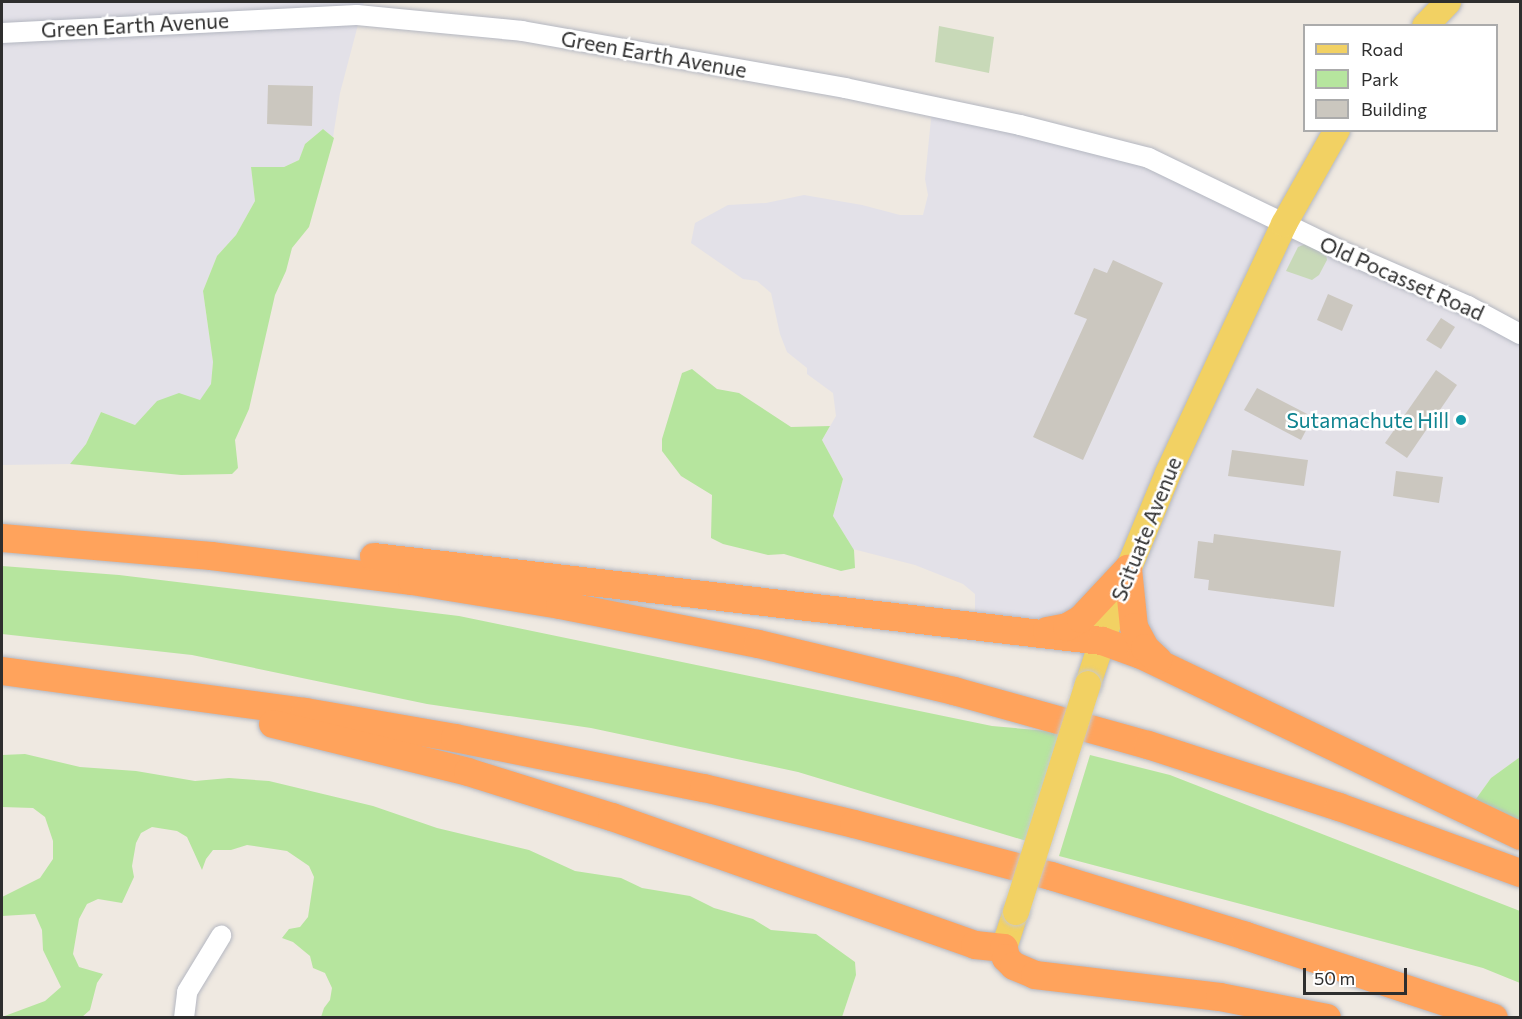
<!DOCTYPE html>
<html>
<head>
<meta charset="utf-8">
<style>
	body { margin:0 }
	#map { position:relative; width:1522px; height:1019px; overflow:hidden; background:#efe9e1; font-family:Commissioner,sans-serif }
	div>[style] { position:absolute }
	.industrial>* { inset:0; background:#e3e1e8 }
	.green>* { inset:0; background:#b6e59e }
	.cemetery>* { inset:0; background:#c8d9b8 }
	.building>* { inset:0; background:#cbc7bf }
	.roads { filter:drop-shadow(0 0 2px #b4b7c1) drop-shadow(0 0 2px #b4b7c1) }
	.minor>* { height:20px; margin:-10px; padding:0 10px; transform-origin:10px; border-radius:10px; background:#fff }
	.major>* { height:26px; margin:-13px; padding:0 13px; transform-origin:13px; border-radius:13px; background:#f2d163 }
	.highway>* { height:28px; margin:-14px; padding:0 14px; transform-origin:14px; border-radius:14px; background:#ffa35c }
	.bridges { filter:drop-shadow(0 0 2px #c9c9c9) drop-shadow(0 0 2px #c9c9c9) }
	.major-bridge>* { height:26px; margin:-13px; padding:0 13px; transform-origin:13px; border-radius:13px; background:#f2d163 }
	.dots>* { width:16px; height:16px; translate:-50% -50%; box-sizing:border-box; border:3px solid #fff; border-radius:50% }
	span { translate:-50% -50%; white-space:nowrap; text-align:center; line-height:1.15; -webkit-text-stroke:5px #fff; paint-order:stroke }
	.street-label { font-size:21px; color:#2e2e2e }
	.culture-label { font-size:21px; color:#0d838f }
	.right { translate:-100% -50%; text-align:right }
	.frame { position:absolute; inset:0; border:3px solid #2e2e2e; pointer-events:none }
	.legend { position:absolute; left:1303px; top:24px; width:195px; height:108px; box-sizing:border-box; background:#fff; border:2px solid #ababab; margin:0; padding:8px 10px; list-style:none; font-size:18px; color:#2e2e2e }
	.legend li { display:flex; align-items:center; gap:12px; height:30px }
	.legend b { width:30px; border:2px solid #ababab }
	.scale { position:absolute; left:1303px; top:968px; width:104px; height:27px; box-sizing:border-box; border:3px solid #2e2e2e; border-top:0; padding-left:8px; font-size:18px; line-height:21px; white-space:nowrap; color:#2e2e2e; -webkit-text-stroke:4px #fff; paint-order:stroke }
</style>
</head>
<body>
<div id="map">
	<div class="industrial">
		<i style="clip-path:polygon(2px 2px,364px 2px,340px 93px,333px 137px,323px 129px,305px 144px,299px 160px,284px 167px,251px 167px,255px 201px,236px 235px,217px 256px,203px 291px,213px 362px,211px 384px,200px 401px,157px 401px,135px 425px,101px 412px,86px 444px,70px 464px,2px 465px)"></i>
		<i style="clip-path:polygon(932px 109px,1129px 161px,1520px 334px,1520px 757px,1491px 778px,1468px 810px,1103px 639px,975px 622px,975px 594px,963px 584px,915px 565px,853px 549px,833px 516px,843px 479px,822px 440px,836px 416px,833px 393px,807px 374px,807px 368px,787px 352px,780px 334px,771px 293px,757px 281px,743px 279px,691px 243px,695px 223px,728px 205px,766px 203px,804px 195px,862px 205px,900px 215px,923px 215px,928px 195px,925px 179px)"></i>
	</div>
	<div class="green">
		<i style="clip-path:polygon(323px 129px,334px 138px,309px 227px,292px 248px,286px 271px,275px 295px,249px 409px,235px 440px,238px 468px,232px 474px,181px 475px,70px 464px,86px 444px,101px 412px,135px 425px,157px 401px,179px 393px,200px 400px,211px 384px,213px 362px,203px 291px,217px 256px,236px 235px,255px 201px,251px 167px,284px 167px,299px 160px,305px 144px)"></i>
		<i style="clip-path:polygon(692px 369px,717px 389px,739px 393px,791px 427px,830px 426px,822px 440px,843px 479px,833px 516px,854px 550px,855px 568px,841px 571px,784px 554px,768px 555px,723px 544px,711px 538px,712px 495px,681px 476px,662px 451px,662px 439px,682px 373px)"></i>
		<i style="clip-path:polygon(2px 566px,119px 575px,459px 616px,992px 726px,1071px 733px,1033px 843px,798px 772px,591px 728px,427px 704px,192px 655px,2px 634px)"></i>
		<i style="clip-path:polygon(25px 754px,80px 767px,136px 771px,195px 781px,229px 778px,269px 781px,373px 806px,437px 828px,529px 850px,575px 871px,621px 878px,642px 888px,690px 896px,714px 908px,753px 919px,771px 930px,816px 934px,855px 962px,856px 975px,842px 1017px,321px 1017px,324px 1008px,330px 1000px,332px 988px,325px 973px,313px 968px,310px 956px,293px 942px,282px 938px,289px 929px,300px 927px,308px 917px,314px 877px,309px 866px,287px 851px,247px 845px,231px 850px,213px 850px,206px 859px,202px 870px,187px 837px,177px 831px,152px 827px,141px 833px,136px 843px,132px 866px,134px 877px,122px 903px,98px 899px,87px 904px,79px 919px,73px 954px,79px 967px,103px 974px,97px 983px,90px 1010px,82px 1017px,2px 1017px,45px 1001px,61px 987px,43px 950px,42px 930px,35px 914px,2px 916px,2px 897px,40px 878px,53px 859px,53px 841px,45px 817px,33px 808px,2px 807px,2px 755px)"></i>
		<i style="clip-path:polygon(1090px 755px,1170px 775px,1520px 911px,1520px 983px,1483px 968px,1059px 856px)"></i>
		<i style="clip-path:polygon(1520px 757px,1520px 834px,1468px 810px,1491px 778px)"></i>
	</div>
	<div class="cemetery">
		<i style="clip-path:polygon(939px 26px,994px 37px,989px 73px,935px 62px)"></i>
		<i style="clip-path:polygon(1308px 243px,1326px 253px,1327px 260px,1319px 275px,1312px 280px,1286px 271px,1298px 247px)"></i>
	</div>
	<div class="building">
		<i style="clip-path:polygon(268px 85px,313px 86px,312px 126px,267px 124px)"></i>
		<i style="clip-path:polygon(1113px 260px,1163px 283px,1083px 460px,1033px 437px,1087px 319px,1074px 314px,1094px 268px,1107px 273px)"></i>
		<i style="clip-path:polygon(1328px 294px,1353px 305px,1342px 331px,1317px 320px)"></i>
		<i style="clip-path:polygon(1441px 318px,1455px 327px,1441px 349px,1426px 340px)"></i>
		<i style="clip-path:polygon(1436px 370px,1457px 385px,1407px 458px,1385px 443px)"></i>
		<i style="clip-path:polygon(1257px 388px,1313px 417px,1301px 440px,1244px 410px)"></i>
		<i style="clip-path:polygon(1232px 450px,1308px 460px,1304px 486px,1228px 476px)"></i>
		<i style="clip-path:polygon(1396px 471px,1443px 477px,1439px 503px,1393px 496px)"></i>
		<i style="clip-path:polygon(1214px 534px,1341px 551px,1334px 607px,1208px 590px,1209px 580px,1194px 578px,1198px 541px,1213px 543px)"></i>
	</div>
	<div class="roads">
		<div class="minor">
			<i style="left:2px;top:33px;width:355px;rotate:-2.9deg"></i>
			<i style="left:357px;top:15px;width:166px;rotate:5.5deg"></i>
			<i style="left:522px;top:31px;width:328px;rotate:10deg"></i>
			<i style="left:845px;top:88px;width:179px;rotate:11.9deg"></i>
			<i style="left:1020px;top:125px;width:133px;rotate:14.3deg"></i>
			<i style="left:1149px;top:158px;width:211px;rotate:25.8deg"></i>
			<i style="left:1339px;top:250px;width:141px;rotate:23.5deg"></i>
			<i style="left:1468px;top:306px;width:59px;rotate:28.3deg"></i>
			<i style="left:184px;top:1018px;width:26px;rotate:-83deg"></i>
			<i style="left:187px;top:992px;width:66px;rotate:-58.7deg"></i>
		</div>
		<div class="major">
			<i style="left:1425px;top:26px;width:33px;rotate:-46deg"></i>
			<i style="left:1088px;top:684px;width:95px;rotate:-71.6deg"></i>
			<i style="left:1118px;top:594px;width:131px;rotate:-67.5deg"></i>
			<i style="left:1168px;top:473px;width:275px;rotate:-65deg"></i>
			<i style="left:1284px;top:224px;width:108px;rotate:-60.6deg"></i>
			<i style="left:1004px;top:948px;width:38px;rotate:-72deg"></i>
		</div>
		<div class="highway">
			<i style="left:2px;top:538px;width:210px;rotate:4.9deg"></i>
			<i style="left:211px;top:556px;width:203px;rotate:7.1deg"></i>
			<i style="left:412px;top:581px;width:150px;rotate:9.2deg"></i>
			<i style="left:560px;top:605px;width:202px;rotate:11.1deg"></i>
			<i style="left:758px;top:644px;width:202px;rotate:13.5deg"></i>
			<i style="left:954px;top:691px;width:201px;rotate:15.6deg"></i>
			<i style="left:1148px;top:745px;width:201px;rotate:18deg"></i>
			<i style="left:1339px;top:807px;width:193px;rotate:20deg"></i>
			<i style="left:374px;top:557px;width:733px;rotate:6.58deg"></i>
			<i style="left:1102px;top:641px;width:41px;rotate:19.7deg"></i>
			<i style="left:1141px;top:655px;width:420px;rotate:25.5deg"></i>
			<i style="left:1128px;top:569px;width:58px;rotate:84.1deg"></i>
			<i style="left:1134px;top:627px;width:24px;rotate:62deg"></i>
			<i style="left:1145px;top:648px;width:18px;rotate:43deg"></i>
			<i style="left:1047px;top:631px;width:20px;rotate:-11deg"></i>
			<i style="left:1067px;top:627px;width:16px;rotate:-30deg"></i>
			<i style="left:1081px;top:619px;width:69px;rotate:-46.8deg"></i>
			<i style="left:2px;top:671px;width:306px;rotate:7.7deg"></i>
			<i style="left:305px;top:712px;width:152px;rotate:9.8deg"></i>
			<i style="left:455px;top:738px;width:254px;rotate:11.4deg"></i>
			<i style="left:704px;top:788px;width:154px;rotate:13.5deg"></i>
			<i style="left:854px;top:824px;width:204px;rotate:14.8deg"></i>
			<i style="left:1051px;top:876px;width:204px;rotate:17.1deg"></i>
			<i style="left:1246px;top:936px;width:261px;rotate:18.3deg"></i>
			<i style="left:273px;top:724px;width:201px;rotate:13.8deg"></i>
			<i style="left:468px;top:772px;width:151px;rotate:17.4deg"></i>
			<i style="left:612px;top:817px;width:385px;rotate:19.4deg"></i>
			<i style="left:975px;top:945px;width:29px;rotate:6deg"></i>
			<i style="left:1004px;top:948px;width:10px;rotate:79deg"></i>
			<i style="left:1006px;top:958px;width:11px;rotate:45deg"></i>
			<i style="left:1014px;top:966px;width:23px;rotate:23deg"></i>
			<i style="left:1035px;top:975px;width:186px;rotate:6.8deg"></i>
			<i style="left:1220px;top:997px;width:109px;rotate:11.1deg"></i>
		</div>
	</div>
	<div class="bridges">
		<div class="major-bridge">
			<i style="left:1016px;top:912px;width:239px;rotate:-72.5deg"></i>
		</div>
	</div>
	<div class="dots">
		<i style="left:1461px;top:420px;background:#0f9aa8"></i>
	</div>
	<div class="street-label">
		<span style="left:135px;top:25px;rotate:-3deg">Green Earth Avenue</span>
		<span style="left:654px;top:54px;rotate:10deg">Green Earth Avenue</span>
		<span style="left:1402px;top:278px;rotate:24deg">Old Pocasset Road</span>
		<span style="left:1146px;top:529px;rotate:-68deg">Scituate Avenue</span>
	</div>
	<div class="culture-label">
		<span class="right" style="left:1449px;top:420px">Sutamachute Hill</span>
	</div>
	<div class="frame"></div>
	<ul class="legend">
	<li><b style="height:8px;background:#f2d163"></b>Road</li>
	<li><b style="height:16px;background:#b6e59e"></b>Park</li>
	<li><b style="height:16px;background:#cbc7bf"></b>Building</li>
	</ul>
	<div class="scale">50 m</div>
</div>
</body>
</html>
